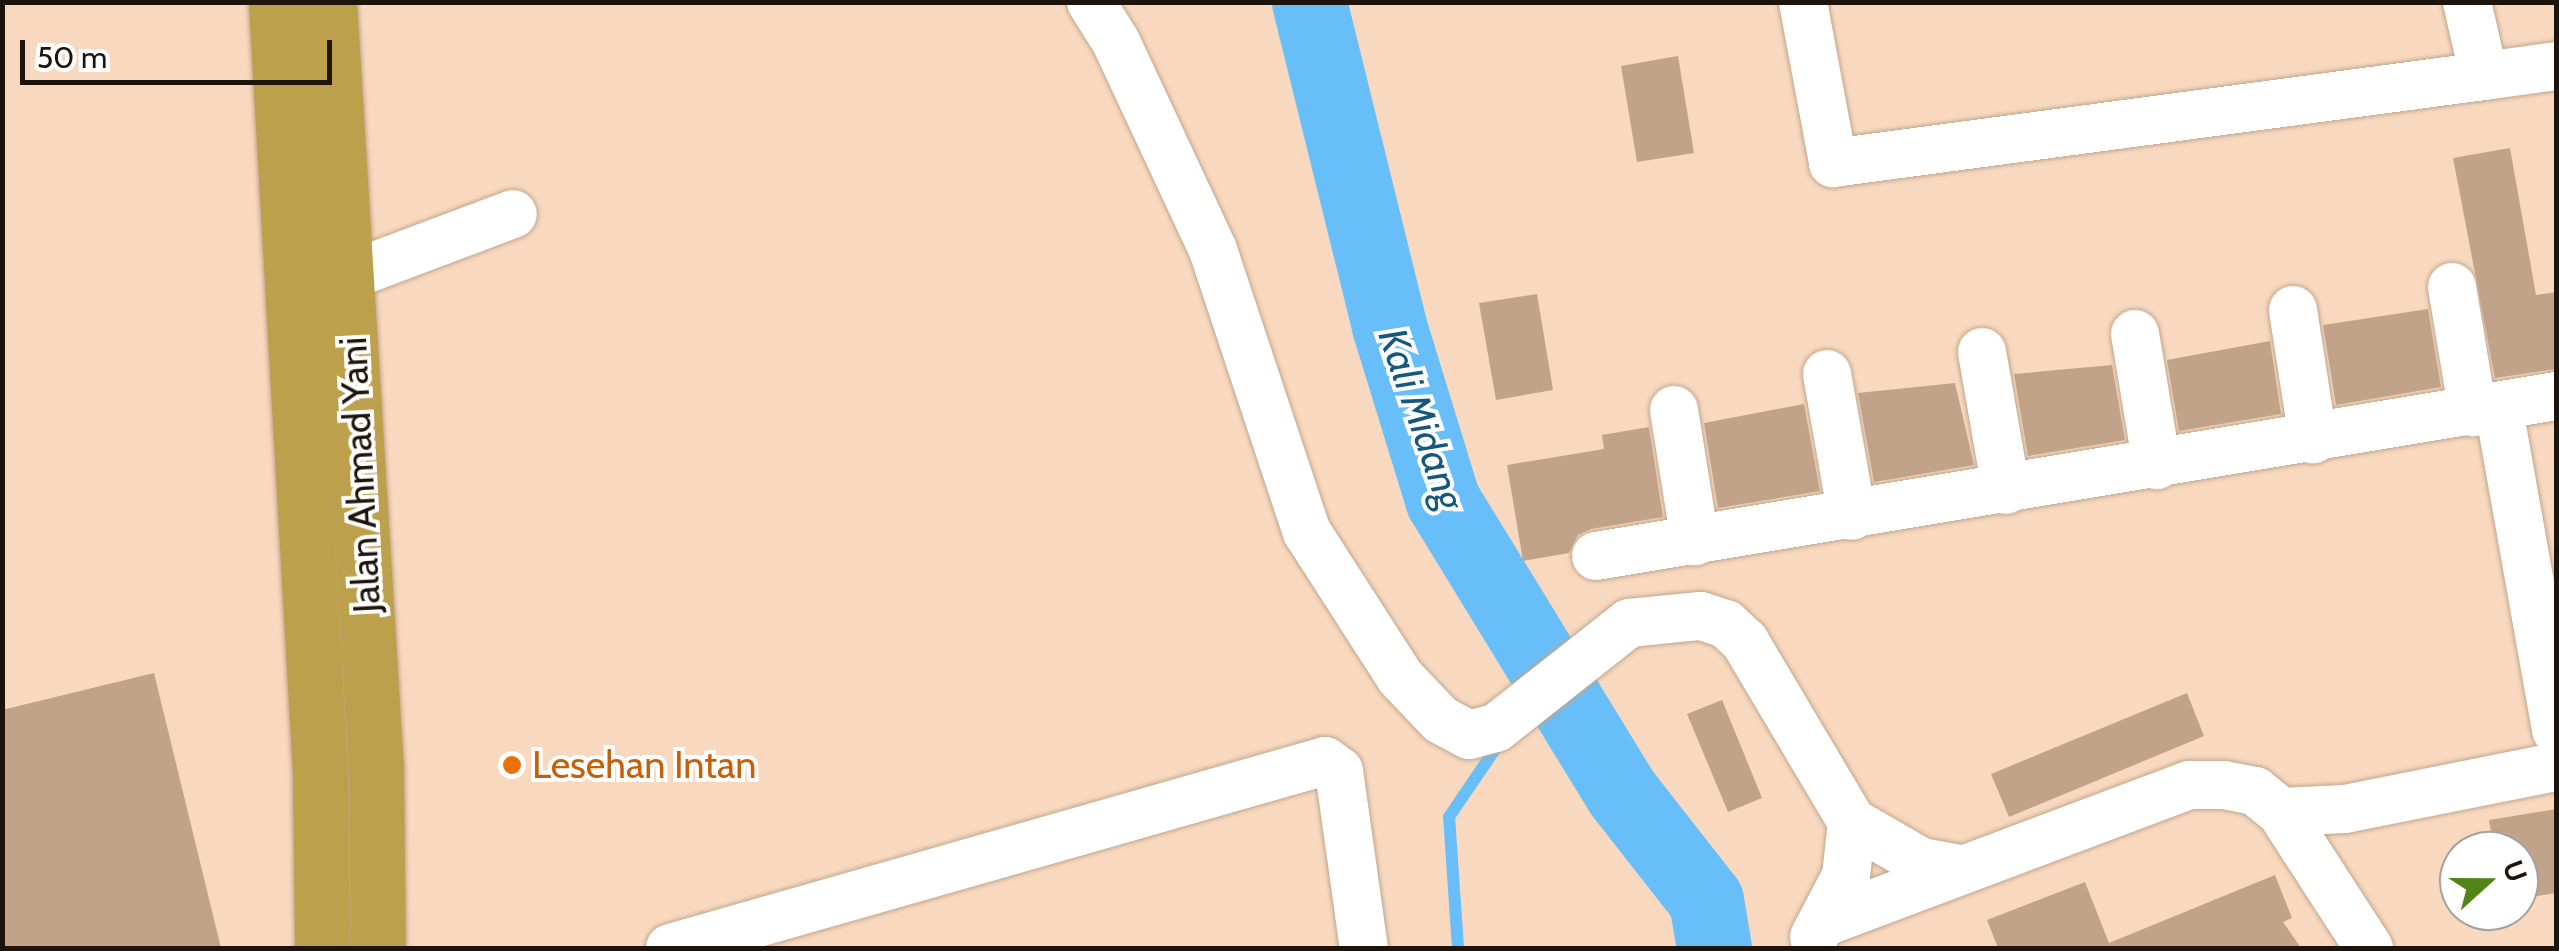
<!DOCTYPE html>
<html>
<head>
<meta charset="utf-8">
<style>
	body { margin:0 }
	#map { position:relative; width:2559px; height:951px; overflow:hidden; background:#f8d9bf; font-family:Cabin,sans-serif }
	div>[style] { position:absolute }
	.stream>* { height:12px; margin:-6px; padding:0 6px; transform-origin:6px; border-radius:6px; background:#68bef8 }
	.river>* { height:75px; margin:-37.5px; padding:0 37.5px; transform-origin:37.5px; border-radius:37.5px; background:#68bef8 }
	.building>* { inset:0; background:#c1a38a }
	.roads { filter:drop-shadow(0 0 2px #c3a58c) drop-shadow(0 0 2px #c3a58c) }
	.minor>* { height:48px; margin:-24px; padding:0 24px; transform-origin:24px; border-radius:24px; background:#fff }
	.highway>* { height:55px; margin:-27.5px; padding:0 27.5px; transform-origin:27.5px; border-radius:27.5px; background:#bda04c }
	.dots>* { width:28px; height:28px; translate:-50% -50%; box-sizing:border-box; border:5px solid #fff; border-radius:50% }
	span { translate:-50% -50%; white-space:nowrap; text-align:center; line-height:1.15; -webkit-text-stroke:8px #fff; paint-order:stroke }
	.street-label { font-size:38px; color:#1f140b }
	.food-label { font-size:38px; color:#c56008 }
	.left { translate:0 -50%; text-align:left }
	.water-label { font-size:40px; color:#15577d; font-style:italic }
	.frame { position:absolute; inset:0; border:5px solid #1f140b; pointer-events:none }
	.north { position:absolute; left:2439px; top:831px; width:100px; height:100px; box-sizing:border-box; background:#fff; border:2px solid #a5a19d; border-radius:50%; rotate:69deg; font-size:28px; font-weight:700; line-height:40px; text-align:center; color:#1f140b }
	.north::after { content:''; display:block; margin:auto; width:35px; height:45px; background:#528417; clip-path:polygon(50% 0,100% 100%,50% 72%,0 100%) }
	.scale { position:absolute; left:20px; top:40px; width:312px; height:45px; box-sizing:border-box; border:5px solid #1f140b; border-top:0; padding-left:12px; font-size:30px; line-height:35px; white-space:nowrap; color:#1f140b; -webkit-text-stroke:8px #fff; paint-order:stroke }
</style>
</head>
<body>
<div id="map">
	<div class="stream">
		<i style="left:1458px;top:948px;width:131px;rotate:-93.9deg"></i>
		<i style="left:1449px;top:817px;width:91px;rotate:-55.8deg"></i>
	</div>
	<div class="river">
		<i style="left:1309px;top:2px;width:334px;rotate:76.1deg"></i>
		<i style="left:1389px;top:326px;width:183px;rotate:72.9deg"></i>
		<i style="left:1443px;top:501px;width:342px;rotate:58.5deg"></i>
		<i style="left:1622px;top:793px;width:136px;rotate:51.9deg"></i>
		<i style="left:1706px;top:900px;width:49px;rotate:80.5deg"></i>
	</div>
	<div class="building">
		<i style="clip-path:polygon(1678px 56px,1694px 153px,1637px 162px,1621px 66px)"></i>
		<i style="clip-path:polygon(2510px 148px,2536px 295px,2556px 292px,2556px 369px,2495px 378px,2453px 158px)"></i>
		<i style="clip-path:polygon(1537px 294px,1553px 390px,1496px 400px,1479px 303px)"></i>
		<i style="clip-path:polygon(2428px 309px,2441px 387px,2336px 405px,2323px 325px)"></i>
		<i style="clip-path:polygon(2270px 341px,2281px 414px,2179px 431px,2167px 360px)"></i>
		<i style="clip-path:polygon(2112px 365px,2125px 440px,2028px 456px,2014px 374px)"></i>
		<i style="clip-path:polygon(1955px 383px,1974px 465px,1874px 482px,1858px 393px)"></i>
		<i style="clip-path:polygon(1804px 404px,1820px 491px,1718px 508px,1704px 423px)"></i>
		<i style="clip-path:polygon(1649px 427px,1663px 517px,1591px 529px,1578px 535px,1569px 553px,1523px 561px,1507px 465px,1604px 449px,1602px 435px)"></i>
		<i style="clip-path:polygon(154px 673px,221px 948px,2px 948px,2px 710px)"></i>
		<i style="clip-path:polygon(2187px 693px,2204px 736px,2009px 817px,1991px 774px)"></i>
		<i style="clip-path:polygon(1722px 700px,1762px 798px,1728px 812px,1687px 714px)"></i>
		<i style="clip-path:polygon(2556px 809px,2556px 893px,2519px 899px,2519px 851px,2494px 851px,2489px 820px)"></i>
		<i style="clip-path:polygon(2275px 875px,2292px 918px,2283px 922px,2301px 948px,1998px 948px,1987px 920px,2085px 882px,2109px 943px)"></i>
	</div>
	<div class="roads">
		<div class="minor">
			<i style="left:1091px;top:2px;width:47px;rotate:58deg"></i>
			<i style="left:1116px;top:42px;width:230px;rotate:65deg"></i>
			<i style="left:1213px;top:250px;width:297px;rotate:71.6deg"></i>
			<i style="left:1307px;top:532px;width:172px;rotate:57.3deg"></i>
			<i style="left:1400px;top:677px;width:59px;rotate:46.4deg"></i>
			<i style="left:1441px;top:720px;width:32px;rotate:28deg"></i>
			<i style="left:1469px;top:735px;width:28px;rotate:-15deg"></i>
			<i style="left:1496px;top:728px;width:169px;rotate:-38.3deg"></i>
			<i style="left:1629px;top:623px;width:72px;rotate:-5.6deg"></i>
			<i style="left:1701px;top:616px;width:26px;rotate:18deg"></i>
			<i style="left:1726px;top:624px;width:26px;rotate:43deg"></i>
			<i style="left:1745px;top:642px;width:209px;rotate:59.3deg"></i>
			<i style="left:1852px;top:822px;width:80px;rotate:30.1deg"></i>
			<i style="left:1921px;top:862px;width:39px;rotate:10deg"></i>
			<i style="left:1803px;top:2px;width:164px;rotate:79.4deg"></i>
			<i style="left:1833px;top:163px;width:657px;rotate:-7.61deg"></i>
			<i style="left:2467px;top:2px;width:76px;rotate:77.1deg"></i>
			<i style="left:2484px;top:76px;width:73px;rotate:-7.9deg"></i>
			<i style="left:348px;top:276px;width:176px;rotate:-20.6deg"></i>
			<i style="left:2452px;top:287px;width:127px;rotate:80.5deg"></i>
			<i style="left:2293px;top:310px;width:131px;rotate:81.2deg"></i>
			<i style="left:2135px;top:334px;width:133px;rotate:80.5deg"></i>
			<i style="left:1982px;top:352px;width:140px;rotate:80.1deg"></i>
			<i style="left:1827px;top:374px;width:144px;rotate:80deg"></i>
			<i style="left:1674px;top:410px;width:133px;rotate:80.9deg"></i>
			<i style="left:2503px;top:432px;width:303px;rotate:79.9deg"></i>
			<i style="left:1596px;top:556px;width:973px;rotate:-9.46deg"></i>
			<i style="left:2281px;top:812px;width:64px;rotate:-2.7deg"></i>
			<i style="left:2345px;top:809px;width:215px;rotate:-11.3deg"></i>
			<i style="left:1822px;top:923px;width:393px;rotate:-20.6deg"></i>
			<i style="left:2190px;top:785px;width:34px"></i>
			<i style="left:2224px;top:785px;width:32px;rotate:11deg"></i>
			<i style="left:2255px;top:791px;width:33px;rotate:39deg"></i>
			<i style="left:2281px;top:812px;width:162px;rotate:57.1deg"></i>
			<i style="left:1814px;top:937px;width:69px;rotate:-62.3deg"></i>
			<i style="left:1846px;top:876px;width:54px;rotate:-83.7deg"></i>
			<i style="left:670px;top:948px;width:681px;rotate:-15.93deg"></i>
			<i style="left:1325px;top:761px;width:17px;rotate:36deg"></i>
			<i style="left:1339px;top:771px;width:179px;rotate:82deg"></i>
		</div>
		<div class="highway">
			<i style="left:276px;top:2px;width:772px;rotate:86.73deg"></i>
			<i style="left:320px;top:773px;width:175px;rotate:89.3deg"></i>
			<i style="left:329px;top:2px;width:770px;rotate:86.5deg"></i>
			<i style="left:376px;top:771px;width:177px;rotate:89.4deg"></i>
		</div>
	</div>
	<div class="dots">
		<i style="left:512px;top:765px;background:#e8710a"></i>
	</div>
	<div class="street-label">
		<span style="left:360px;top:475px;rotate:-93deg">Jalan Ahmad Yani</span>
	</div>
	<div class="food-label">
		<span class="left" style="left:532px;top:765px">Lesehan Intan</span>
	</div>
	<div class="water-label">
		<span style="left:1422px;top:419px;rotate:71deg">Kali Midang</span>
	</div>
	<div class="frame"></div>
	<div class="north">U</div>
	<div class="scale">50 m</div>
</div>
</body>
</html>
